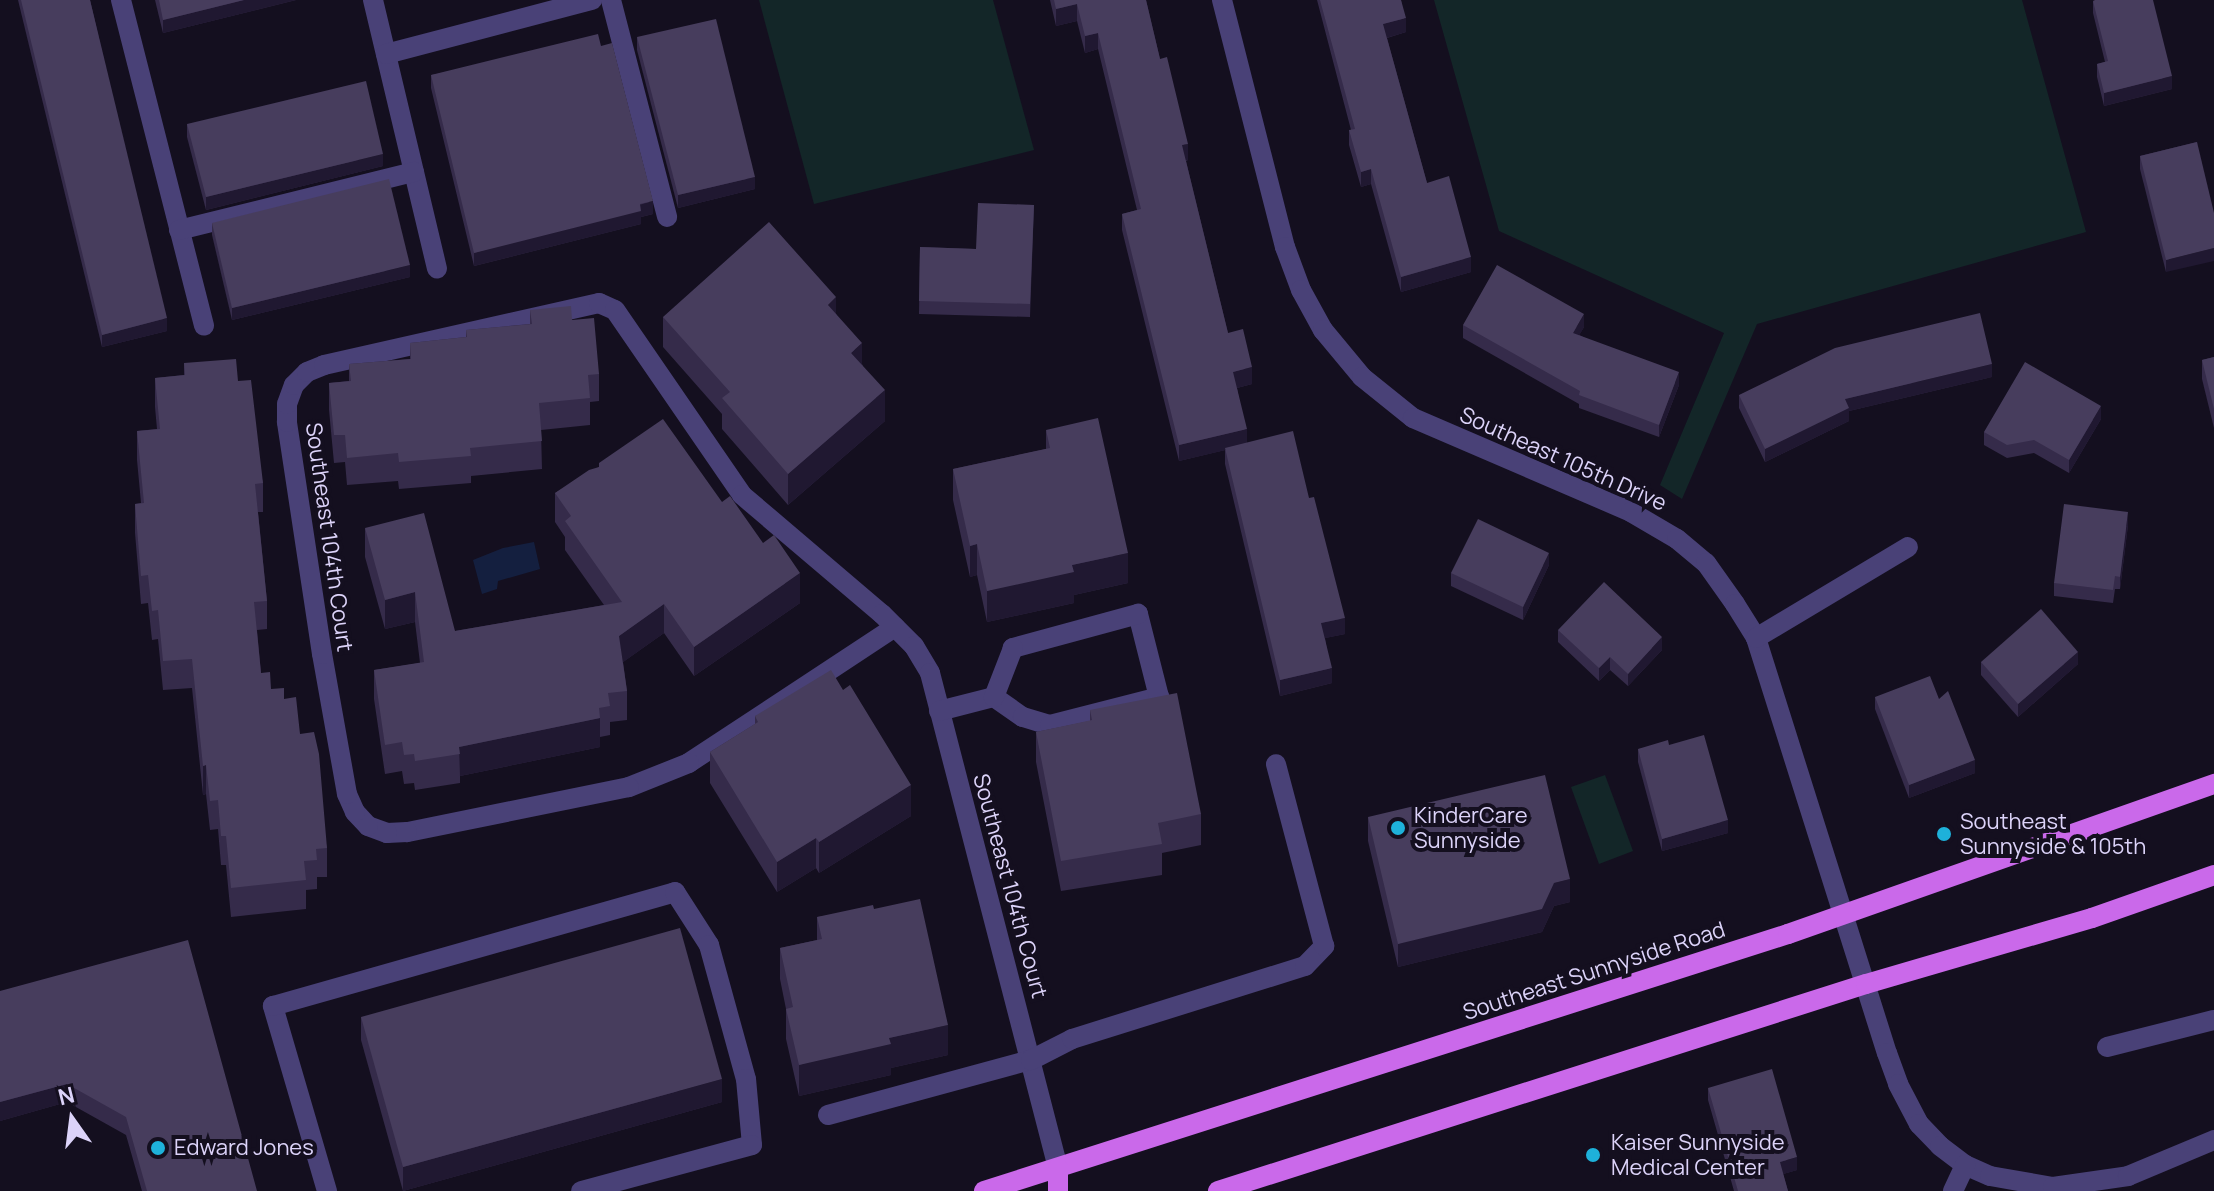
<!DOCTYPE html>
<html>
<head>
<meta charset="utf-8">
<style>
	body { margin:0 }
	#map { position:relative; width:2214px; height:1191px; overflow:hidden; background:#140f1f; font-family:Manrope,sans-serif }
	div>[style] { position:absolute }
	.green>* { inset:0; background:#132628 }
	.water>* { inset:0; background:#141f3f }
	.minor>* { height:20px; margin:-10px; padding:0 10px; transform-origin:10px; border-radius:10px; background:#494177 }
	.major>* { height:20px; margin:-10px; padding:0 10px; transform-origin:10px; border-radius:10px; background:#ca69ea }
	.wall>* { inset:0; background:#352b4a }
	.shaded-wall>* { inset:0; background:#201831 }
	.building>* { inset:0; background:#473d5d }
	.dots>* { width:22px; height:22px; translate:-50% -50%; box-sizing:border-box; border:4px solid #140f1f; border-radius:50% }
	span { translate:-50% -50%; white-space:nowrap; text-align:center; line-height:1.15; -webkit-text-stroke:8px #140f1f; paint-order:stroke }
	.street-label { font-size:22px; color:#dcd3f9 }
	.poi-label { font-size:22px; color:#dcd3f9 }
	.left { translate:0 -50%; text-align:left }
	.north { position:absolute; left:32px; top:1079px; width:80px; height:80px; -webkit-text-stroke:6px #140f1f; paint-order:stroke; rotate:346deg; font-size:22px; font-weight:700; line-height:32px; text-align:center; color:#dcd3f9 }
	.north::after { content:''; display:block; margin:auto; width:28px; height:36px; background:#dcd3f9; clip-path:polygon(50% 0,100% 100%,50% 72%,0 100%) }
</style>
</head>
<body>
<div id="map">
	<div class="green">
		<i style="clip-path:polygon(759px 0,993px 0,1034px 150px,814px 204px)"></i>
		<i style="clip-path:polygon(1434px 0,2022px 0,2086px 232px,1757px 324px,1682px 499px,1660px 485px,1724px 333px,1499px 231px)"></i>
		<i style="clip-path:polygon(1605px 775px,1633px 851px,1599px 864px,1571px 787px)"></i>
	</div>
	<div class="water">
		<i style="clip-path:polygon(534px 542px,540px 569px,498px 581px,497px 589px,482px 594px,473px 560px,503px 548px)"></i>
	</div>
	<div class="minor">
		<i style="left:121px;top:0;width:336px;rotate:75.7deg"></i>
		<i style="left:373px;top:0;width:276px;rotate:76.6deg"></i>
		<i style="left:611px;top:0;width:224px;rotate:75.5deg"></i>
		<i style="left:1222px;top:0;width:255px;rotate:75.7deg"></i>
		<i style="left:1285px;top:247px;width:46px;rotate:69.6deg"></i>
		<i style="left:1301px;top:290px;width:46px;rotate:61.2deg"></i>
		<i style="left:1323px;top:330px;width:61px;rotate:50.3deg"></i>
		<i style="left:1362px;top:377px;width:65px;rotate:38.8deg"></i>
		<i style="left:1413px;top:418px;width:237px;rotate:23.3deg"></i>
		<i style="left:1631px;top:512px;width:53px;rotate:30.4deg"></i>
		<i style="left:1677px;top:539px;width:38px;rotate:40deg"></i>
		<i style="left:1706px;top:563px;width:50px;rotate:54.7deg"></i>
		<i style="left:1735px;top:604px;width:40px;rotate:58deg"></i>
		<i style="left:1756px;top:638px;width:435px;rotate:72.5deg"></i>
		<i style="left:1887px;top:1053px;width:33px;rotate:70deg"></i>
		<i style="left:1898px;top:1084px;width:45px;rotate:62.3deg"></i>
		<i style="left:1919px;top:1124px;width:30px;rotate:46deg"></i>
		<i style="left:1940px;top:1146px;width:31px;rotate:37deg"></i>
		<i style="left:1965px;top:1165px;width:27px;rotate:24deg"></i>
		<i style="left:1990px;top:1176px;width:64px;rotate:9.9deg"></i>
		<i style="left:2053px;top:1187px;width:76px;rotate:-8.3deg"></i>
		<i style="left:2128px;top:1176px;width:93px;rotate:-22.7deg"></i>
		<i style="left:386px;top:54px;width:213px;rotate:-14.7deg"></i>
		<i style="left:179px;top:230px;width:242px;rotate:-13.9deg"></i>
		<i style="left:895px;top:627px;width:247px;rotate:146.6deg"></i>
		<i style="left:689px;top:763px;width:65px;rotate:158.2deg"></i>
		<i style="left:629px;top:787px;width:227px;rotate:168.5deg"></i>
		<i style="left:407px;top:832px;width:20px;rotate:177deg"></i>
		<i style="left:387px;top:833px;width:20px;rotate:-160deg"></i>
		<i style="left:368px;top:826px;width:19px;rotate:-133deg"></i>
		<i style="left:355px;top:812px;width:20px;rotate:-114deg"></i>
		<i style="left:347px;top:794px;width:142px;rotate:-100.1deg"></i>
		<i style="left:322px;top:654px;width:235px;rotate:-98.6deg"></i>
		<i style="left:287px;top:422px;width:18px;rotate:-90deg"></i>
		<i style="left:287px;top:404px;width:20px;rotate:-70deg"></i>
		<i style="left:294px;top:385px;width:18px;rotate:-45deg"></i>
		<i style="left:307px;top:372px;width:18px;rotate:-22deg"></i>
		<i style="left:324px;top:365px;width:282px;rotate:-12.7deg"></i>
		<i style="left:599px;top:303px;width:17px;rotate:24deg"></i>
		<i style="left:615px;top:310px;width:224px;rotate:55.5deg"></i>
		<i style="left:742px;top:495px;width:184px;rotate:40.4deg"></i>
		<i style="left:882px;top:614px;width:45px;rotate:45deg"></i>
		<i style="left:914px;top:646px;width:31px;rotate:59deg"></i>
		<i style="left:930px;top:673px;width:511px;rotate:75.5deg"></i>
		<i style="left:1756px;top:638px;width:177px;rotate:-30.9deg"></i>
		<i style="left:939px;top:711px;width:57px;rotate:-14.3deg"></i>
		<i style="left:994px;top:697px;width:35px;rotate:35deg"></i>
		<i style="left:1023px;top:717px;width:28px;rotate:17deg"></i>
		<i style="left:1050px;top:725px;width:113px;rotate:-14.4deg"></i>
		<i style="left:1159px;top:697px;width:86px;rotate:-104.2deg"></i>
		<i style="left:1138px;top:614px;width:130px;rotate:164.8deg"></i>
		<i style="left:1013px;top:648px;width:53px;rotate:111.2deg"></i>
		<i style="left:2107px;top:1047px;width:110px;rotate:-14.2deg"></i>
		<i style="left:828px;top:1115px;width:210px;rotate:-15.2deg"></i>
		<i style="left:1031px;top:1060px;width:46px;rotate:-27.1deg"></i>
		<i style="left:1072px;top:1039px;width:244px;rotate:-17.4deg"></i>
		<i style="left:1305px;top:966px;width:28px;rotate:-46deg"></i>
		<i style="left:1324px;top:946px;width:188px;rotate:-104.8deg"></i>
		<i style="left:327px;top:1191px;width:193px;rotate:-106.3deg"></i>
		<i style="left:273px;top:1006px;width:418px;rotate:-15.8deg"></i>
		<i style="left:675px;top:892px;width:63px;rotate:57.3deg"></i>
		<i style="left:709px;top:945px;width:139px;rotate:74.6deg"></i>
		<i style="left:746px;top:1079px;width:66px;rotate:84.8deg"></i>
		<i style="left:752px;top:1145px;width:177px;rotate:164.9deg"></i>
		<i style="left:1953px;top:1191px;width:29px;rotate:-65deg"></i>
	</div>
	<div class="major">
		<i style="left:984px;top:1191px;width:844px;rotate:-17.73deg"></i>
		<i style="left:1788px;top:934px;width:452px;rotate:-19.4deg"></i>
		<i style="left:1058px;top:1191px;width:23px;rotate:-90deg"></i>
		<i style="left:1218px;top:1191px;width:680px;rotate:-17.72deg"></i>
		<i style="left:1866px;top:984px;width:235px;rotate:-16.3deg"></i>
		<i style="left:2092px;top:918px;width:129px;rotate:-19.4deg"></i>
	</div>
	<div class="wall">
		<i style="clip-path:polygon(18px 0,90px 0,167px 331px,102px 347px)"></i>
		<i style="clip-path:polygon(155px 0,296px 0,163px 33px)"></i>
		<i style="clip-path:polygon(1050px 0,1146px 0,1160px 59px,1188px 160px,1186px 161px,1228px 333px,1252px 384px,1237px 388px,1247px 443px,1309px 498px,1345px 634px,1325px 638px,1332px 683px,1280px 696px,1225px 464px,1225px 450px,1179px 461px,1122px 230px,1122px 214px,1137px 210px,1098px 49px,1085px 53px,1077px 21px,1056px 26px)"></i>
		<i style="clip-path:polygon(1317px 0,1401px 0,1406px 32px,1387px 38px,1427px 183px,1471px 272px,1401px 292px,1371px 184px,1361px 187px,1349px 145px,1349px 130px,1351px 130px)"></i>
		<i style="clip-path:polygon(2093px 1px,2172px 89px,2104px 106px,2097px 77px,2097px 64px,2105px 62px,2093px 13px)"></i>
		<i style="clip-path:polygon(637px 37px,755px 189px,678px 208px,637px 50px)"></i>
		<i style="clip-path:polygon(601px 46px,653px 214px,641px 217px,641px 224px,474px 266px,431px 88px,431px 75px)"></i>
		<i style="clip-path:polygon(187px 124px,383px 166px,206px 210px,187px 137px)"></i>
		<i style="clip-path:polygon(2197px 142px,2166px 272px,2140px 169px,2140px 156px)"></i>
		<i style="clip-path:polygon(1034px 205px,1030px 317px,919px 314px,920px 247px,976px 249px)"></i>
		<i style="clip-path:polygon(212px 223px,410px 277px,232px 320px,212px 235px)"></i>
		<i style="clip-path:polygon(530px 310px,572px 320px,599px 374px,599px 401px,590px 402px,590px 425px,541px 430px,542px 469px,471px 476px,471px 483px,399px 489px,398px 481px,347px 485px,345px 462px,334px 463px,329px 410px,329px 383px,349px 381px,349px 364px,410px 359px,410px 343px,466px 337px,466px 330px,530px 324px)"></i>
		<i style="clip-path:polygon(836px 314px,862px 364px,885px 421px,788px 505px,722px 429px,722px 414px,663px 347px,663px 317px)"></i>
		<i style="clip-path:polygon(1463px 325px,1584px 327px,1579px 335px,1679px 385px,1659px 437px,1579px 408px,1579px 404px,1463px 338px)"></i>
		<i style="clip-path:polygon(2214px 357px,2214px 428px,2202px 379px,2202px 360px)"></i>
		<i style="clip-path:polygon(184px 363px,238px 381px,263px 483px,263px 512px,258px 512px,267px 601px,267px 629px,257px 630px,261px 673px,271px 689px,284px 699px,300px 734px,327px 848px,327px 877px,317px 877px,317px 889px,306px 890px,306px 909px,231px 917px,226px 865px,221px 865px,218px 829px,210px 830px,206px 794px,203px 795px,192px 688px,163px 690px,158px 639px,152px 640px,148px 603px,141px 604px,135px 533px,135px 504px,141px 503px,137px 460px,137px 431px,157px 429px,155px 407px,155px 378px,184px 375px)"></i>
		<i style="clip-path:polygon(1992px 377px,1849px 411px,1849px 421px,1765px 462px,1739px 408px,1739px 395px)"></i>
		<i style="clip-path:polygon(2101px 419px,2069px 473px,2034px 453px,2007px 458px,1984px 445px,1984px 432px)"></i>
		<i style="clip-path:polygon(1046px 430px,1128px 583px,1074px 595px,1074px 603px,987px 622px,977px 575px,970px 577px,953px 500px,953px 469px,1046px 449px)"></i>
		<i style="clip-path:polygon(599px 463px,722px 502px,800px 603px,694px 676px,664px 633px,623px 662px,627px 691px,627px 720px,610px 722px,610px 735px,600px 737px,600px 747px,460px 776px,460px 783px,415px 790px,414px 783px,404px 784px,402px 771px,385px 774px,374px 699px,374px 670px,420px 663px,415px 622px,385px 629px,365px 557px,365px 528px,455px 631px,604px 605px,565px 550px,565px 537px,555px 522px,555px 493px,599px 467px)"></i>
		<i style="clip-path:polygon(2128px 525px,2120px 589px,2115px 589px,2113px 603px,2054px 596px,2054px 583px)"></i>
		<i style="clip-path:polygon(1549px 565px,1523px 620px,1451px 586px,1451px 573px)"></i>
		<i style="clip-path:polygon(1558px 630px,1662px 650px,1628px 686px,1610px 670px,1599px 681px,1558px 642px)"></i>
		<i style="clip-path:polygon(1981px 662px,2078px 664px,2018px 717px,1981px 675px)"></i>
		<i style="clip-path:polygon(843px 690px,911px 816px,819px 873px,816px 868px,777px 892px,710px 783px,710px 752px,755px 724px,755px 716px)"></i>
		<i style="clip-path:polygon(1875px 697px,1939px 699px,1975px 773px,1909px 798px,1875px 709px)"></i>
		<i style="clip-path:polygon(1090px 710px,1201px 814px,1201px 845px,1162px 853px,1162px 875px,1061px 891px,1036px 762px,1036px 732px,1090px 721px)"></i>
		<i style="clip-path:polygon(1669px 745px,1728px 833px,1662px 851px,1638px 762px,1638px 749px)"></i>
		<i style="clip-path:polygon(1368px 817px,1570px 902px,1554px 906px,1542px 932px,1398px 967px,1368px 841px)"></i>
		<i style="clip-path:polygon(874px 909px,948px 1055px,891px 1068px,891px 1075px,799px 1096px,786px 1039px,786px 1009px,780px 979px,780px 948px,817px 940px,817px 917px)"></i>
		<i style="clip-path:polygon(0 991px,257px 1191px,142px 1191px,126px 1135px,67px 1102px,0 1121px)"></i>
		<i style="clip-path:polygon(361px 1017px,722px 1102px,403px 1191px,361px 1040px)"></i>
		<i style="clip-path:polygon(1708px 1088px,1797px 1170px,1783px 1174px,1788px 1191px,1734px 1191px,1708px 1100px)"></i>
	</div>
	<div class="shaded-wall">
		<i style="clip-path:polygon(244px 0,296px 0,163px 33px,163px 20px)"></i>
		<i style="clip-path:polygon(1077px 4px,1077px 21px,1056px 26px,1056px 9px)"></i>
		<i style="clip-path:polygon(1406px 18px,1406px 32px,1383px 39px,1383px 24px)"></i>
		<i style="clip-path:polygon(1098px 33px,1098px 49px,1085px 53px,1085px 36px)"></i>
		<i style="clip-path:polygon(2172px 76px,2172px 89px,2104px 106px,2104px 93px)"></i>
		<i style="clip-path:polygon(1188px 144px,1188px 160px,1182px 161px,1182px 145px)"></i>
		<i style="clip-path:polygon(383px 154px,383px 166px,206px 210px,206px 197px)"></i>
		<i style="clip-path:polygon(1371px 169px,1371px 184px,1361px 187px,1361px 172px)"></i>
		<i style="clip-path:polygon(755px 177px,755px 189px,678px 208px,678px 195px)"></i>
		<i style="clip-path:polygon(653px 201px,653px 214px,641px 217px,641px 224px,474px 266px,474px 253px)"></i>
		<i style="clip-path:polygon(2214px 248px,2214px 261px,2166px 272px,2166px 260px)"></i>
		<i style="clip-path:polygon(1471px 257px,1471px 272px,1401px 292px,1401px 277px)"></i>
		<i style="clip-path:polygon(410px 265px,410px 277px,232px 320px,232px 308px)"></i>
		<i style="clip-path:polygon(836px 297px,836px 328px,828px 305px)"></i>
		<i style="clip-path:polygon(1584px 314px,1584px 327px,1573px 346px,1573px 333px)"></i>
		<i style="clip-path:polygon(167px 318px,167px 331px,102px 347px,102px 335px)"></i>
		<i style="clip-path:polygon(862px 343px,862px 374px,851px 353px)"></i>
		<i style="clip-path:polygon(1992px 364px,1992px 377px,1849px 411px,1849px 421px,1765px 462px,1765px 449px,1845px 399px)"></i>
		<i style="clip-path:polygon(1252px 367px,1252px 384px,1233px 389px,1233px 372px)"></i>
		<i style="clip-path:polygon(1679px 372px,1679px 385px,1659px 437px,1659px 425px)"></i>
		<i style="clip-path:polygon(885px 390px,885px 421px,788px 505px,788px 474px)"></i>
		<i style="clip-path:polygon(2101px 406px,2101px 419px,2069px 473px,2069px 460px)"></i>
		<i style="clip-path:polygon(1247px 429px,1247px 445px,1179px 461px,1179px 445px)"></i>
		<i style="clip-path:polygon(2128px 512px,2128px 525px,2120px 589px,2120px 577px)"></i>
		<i style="clip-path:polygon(977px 544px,977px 575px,970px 577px,970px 546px)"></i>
		<i style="clip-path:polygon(1128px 553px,1128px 583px,1074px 595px,1074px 603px,987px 622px,987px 591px,1072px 565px)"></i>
		<i style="clip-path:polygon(1549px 553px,1549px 565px,1523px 620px,1523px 607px)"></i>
		<i style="clip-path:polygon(800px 573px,800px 603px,694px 676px,694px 647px)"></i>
		<i style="clip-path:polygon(415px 592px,415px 622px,385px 629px,385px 600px)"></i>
		<i style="clip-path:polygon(664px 604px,664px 633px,619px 665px,619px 636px)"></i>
		<i style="clip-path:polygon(1345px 618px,1345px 634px,1321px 639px,1321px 623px)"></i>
		<i style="clip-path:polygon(1662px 637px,1662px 650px,1628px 686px,1628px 674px)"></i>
		<i style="clip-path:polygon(2078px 652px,2078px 664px,2018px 717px,2018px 704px)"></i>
		<i style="clip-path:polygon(1610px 657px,1610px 670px,1599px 681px,1599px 668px)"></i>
		<i style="clip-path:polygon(1332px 668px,1332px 683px,1280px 696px,1280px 680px)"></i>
		<i style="clip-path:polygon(600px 718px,600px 747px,460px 776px,459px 747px)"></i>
		<i style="clip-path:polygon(1975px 760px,1975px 773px,1909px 798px,1909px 785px)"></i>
		<i style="clip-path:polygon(206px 765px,206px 794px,203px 795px,203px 766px)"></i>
		<i style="clip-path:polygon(911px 785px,911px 816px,819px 873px,819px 842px)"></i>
		<i style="clip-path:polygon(1728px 820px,1728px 833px,1662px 851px,1662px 839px)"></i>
		<i style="clip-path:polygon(816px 838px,816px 868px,777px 892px,777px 862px)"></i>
		<i style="clip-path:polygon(1570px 879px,1570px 902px,1554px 906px,1542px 932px,1398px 967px,1398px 944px,1554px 883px)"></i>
		<i style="clip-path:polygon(948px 1025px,948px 1055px,891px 1068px,891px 1075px,799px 1096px,799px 1065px,889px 1038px)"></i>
		<i style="clip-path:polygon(722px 1079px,722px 1102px,403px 1191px,403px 1167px)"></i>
		<i style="clip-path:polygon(67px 1084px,67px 1102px,0 1121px,0 1102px)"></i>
		<i style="clip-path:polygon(1797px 1157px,1797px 1170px,1780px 1175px,1780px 1162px)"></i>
	</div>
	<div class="building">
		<i style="clip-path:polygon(21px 0,90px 0,167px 318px,102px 335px)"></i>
		<i style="clip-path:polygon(159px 0,244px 0,163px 20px)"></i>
		<i style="clip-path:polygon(1054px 0,1146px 0,1160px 59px,1167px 57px,1188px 144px,1182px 145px,1228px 333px,1243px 329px,1252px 367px,1233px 372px,1247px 429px,1179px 445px,1122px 214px,1141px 209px,1098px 33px,1085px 36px,1077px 4px,1056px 9px)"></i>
		<i style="clip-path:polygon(1320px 0,1401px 0,1406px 18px,1383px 24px,1427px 183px,1449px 176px,1471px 257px,1401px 277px,1371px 169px,1361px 172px,1349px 130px,1355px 129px)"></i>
		<i style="clip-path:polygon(2095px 0,2153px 0,2172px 76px,2104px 93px,2097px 64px,2108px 61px,2093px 1px)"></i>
		<i style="clip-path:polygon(716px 19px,755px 177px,678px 195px,637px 37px)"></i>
		<i style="clip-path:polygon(598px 34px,601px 46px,612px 43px,653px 201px,640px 204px,641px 211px,474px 253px,431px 75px)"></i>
		<i style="clip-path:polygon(366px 81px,383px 154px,206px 197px,187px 124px)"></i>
		<i style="clip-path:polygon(2197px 142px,2214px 213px,2214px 248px,2166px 260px,2140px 156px)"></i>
		<i style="clip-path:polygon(389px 179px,410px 265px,232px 308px,212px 223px)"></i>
		<i style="clip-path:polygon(978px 203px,1034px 205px,1030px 304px,919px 301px,920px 247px,976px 249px)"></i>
		<i style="clip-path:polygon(769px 222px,836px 297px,828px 305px,862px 343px,851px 353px,885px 390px,788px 474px,722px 398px,730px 392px,663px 317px)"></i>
		<i style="clip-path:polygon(1497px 265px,1584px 314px,1573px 333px,1679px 372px,1659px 425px,1579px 395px,1580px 391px,1463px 325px)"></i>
		<i style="clip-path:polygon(571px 306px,572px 320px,594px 318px,599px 374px,588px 375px,590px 398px,539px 403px,542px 441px,470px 448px,471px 456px,399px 462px,398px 453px,347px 458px,345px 435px,334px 435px,329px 383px,351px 381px,349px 364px,411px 359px,410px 343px,467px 337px,466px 330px,532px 324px,530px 310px)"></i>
		<i style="clip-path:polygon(1980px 313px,1992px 364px,1845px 399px,1849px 408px,1765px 449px,1739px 395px,1835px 348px)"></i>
		<i style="clip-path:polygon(2214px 357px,2214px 409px,2202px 360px)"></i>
		<i style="clip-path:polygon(236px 359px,238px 381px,251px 380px,263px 483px,255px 484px,267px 601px,254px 602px,261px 673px,270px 672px,271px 689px,284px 688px,284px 699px,296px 697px,300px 734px,314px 732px,319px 754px,327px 848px,316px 849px,317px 860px,304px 861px,306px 880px,231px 888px,226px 836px,221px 836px,218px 800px,210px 801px,206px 765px,203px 766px,192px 659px,163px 661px,158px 610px,152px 611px,148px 575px,141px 576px,135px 504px,144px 503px,137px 431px,160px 429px,155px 378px,185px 375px,184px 363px)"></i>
		<i style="clip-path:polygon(2025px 362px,2101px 406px,2069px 460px,2034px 440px,2007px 445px,1984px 432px)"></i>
		<i style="clip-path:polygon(1098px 418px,1128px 553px,1072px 565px,1074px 572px,987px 591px,977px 544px,970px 546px,953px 469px,1050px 448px,1046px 430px)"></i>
		<i style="clip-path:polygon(663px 419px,722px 502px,730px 496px,763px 543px,774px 535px,800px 573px,694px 647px,664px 604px,619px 636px,627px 691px,608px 693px,610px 706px,599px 708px,600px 718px,459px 747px,460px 754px,415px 761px,414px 754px,404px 755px,402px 742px,385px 745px,374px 670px,424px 662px,415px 592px,385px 600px,365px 528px,424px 513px,455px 631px,622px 602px,565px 521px,571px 516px,555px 493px,589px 470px,599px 467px,599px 463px)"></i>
		<i style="clip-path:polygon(1293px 431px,1309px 498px,1314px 497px,1345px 618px,1321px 623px,1332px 668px,1280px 680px,1225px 448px)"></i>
		<i style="clip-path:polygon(2064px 504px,2128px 512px,2120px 577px,2115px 576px,2113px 590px,2054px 583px)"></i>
		<i style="clip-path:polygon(1478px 519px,1549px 553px,1523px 607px,1451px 573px)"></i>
		<i style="clip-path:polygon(1604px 582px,1662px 637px,1628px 674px,1610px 657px,1599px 668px,1558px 630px)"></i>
		<i style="clip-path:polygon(2041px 609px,2078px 652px,2018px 704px,1981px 662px)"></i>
		<i style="clip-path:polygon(831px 670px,843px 690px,850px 685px,911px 785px,819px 842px,816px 838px,777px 862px,710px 752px,758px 722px,755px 716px)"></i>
		<i style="clip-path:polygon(1930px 676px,1939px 699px,1948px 691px,1975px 760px,1909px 785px,1875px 697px)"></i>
		<i style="clip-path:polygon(1177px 693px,1201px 814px,1158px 823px,1162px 844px,1061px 861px,1036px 732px,1092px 720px,1090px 710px)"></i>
		<i style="clip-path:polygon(1704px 735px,1728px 820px,1662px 839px,1638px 749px,1668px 740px,1669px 745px)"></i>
		<i style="clip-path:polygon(1545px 775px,1570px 879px,1554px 883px,1542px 909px,1398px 944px,1368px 817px)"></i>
		<i style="clip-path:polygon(920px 899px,948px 1025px,889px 1038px,891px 1044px,799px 1065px,786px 1009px,793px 1007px,780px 948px,822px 939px,817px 917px,873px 905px,874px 909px)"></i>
		<i style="clip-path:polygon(680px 928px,722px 1079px,403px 1167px,361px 1017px)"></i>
		<i style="clip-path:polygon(188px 940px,257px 1191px,147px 1191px,126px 1117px,67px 1084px,0 1102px,0 991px)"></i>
		<i style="clip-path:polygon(1772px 1069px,1797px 1157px,1780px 1162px,1788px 1191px,1738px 1191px,1708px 1088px)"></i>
	</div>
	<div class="dots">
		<i style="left:1398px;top:828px;background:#1eb1da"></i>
		<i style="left:1944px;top:834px;background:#1eb1da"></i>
		<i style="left:158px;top:1148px;background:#1eb1da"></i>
		<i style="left:1593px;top:1155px;background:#1eb1da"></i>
	</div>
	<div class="street-label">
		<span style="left:1563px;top:459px;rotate:24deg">Southeast 105th Drive</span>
		<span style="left:329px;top:537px;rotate:82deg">Southeast 104th Court</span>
		<span style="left:1010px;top:886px;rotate:75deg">Southeast 104th Court</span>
		<span style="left:1594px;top:971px;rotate:-18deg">Southeast Sunnyside Road</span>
	</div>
	<div class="poi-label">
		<span class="left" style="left:1414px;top:828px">KinderCare<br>Sunnyside</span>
		<span class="left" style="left:1960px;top:834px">Southeast<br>Sunnyside &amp; 105th</span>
		<span class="left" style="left:1611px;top:1155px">Kaiser Sunnyside<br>Medical Center</span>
		<span class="left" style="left:174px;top:1148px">Edward Jones</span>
	</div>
	<div class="north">N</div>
</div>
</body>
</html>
